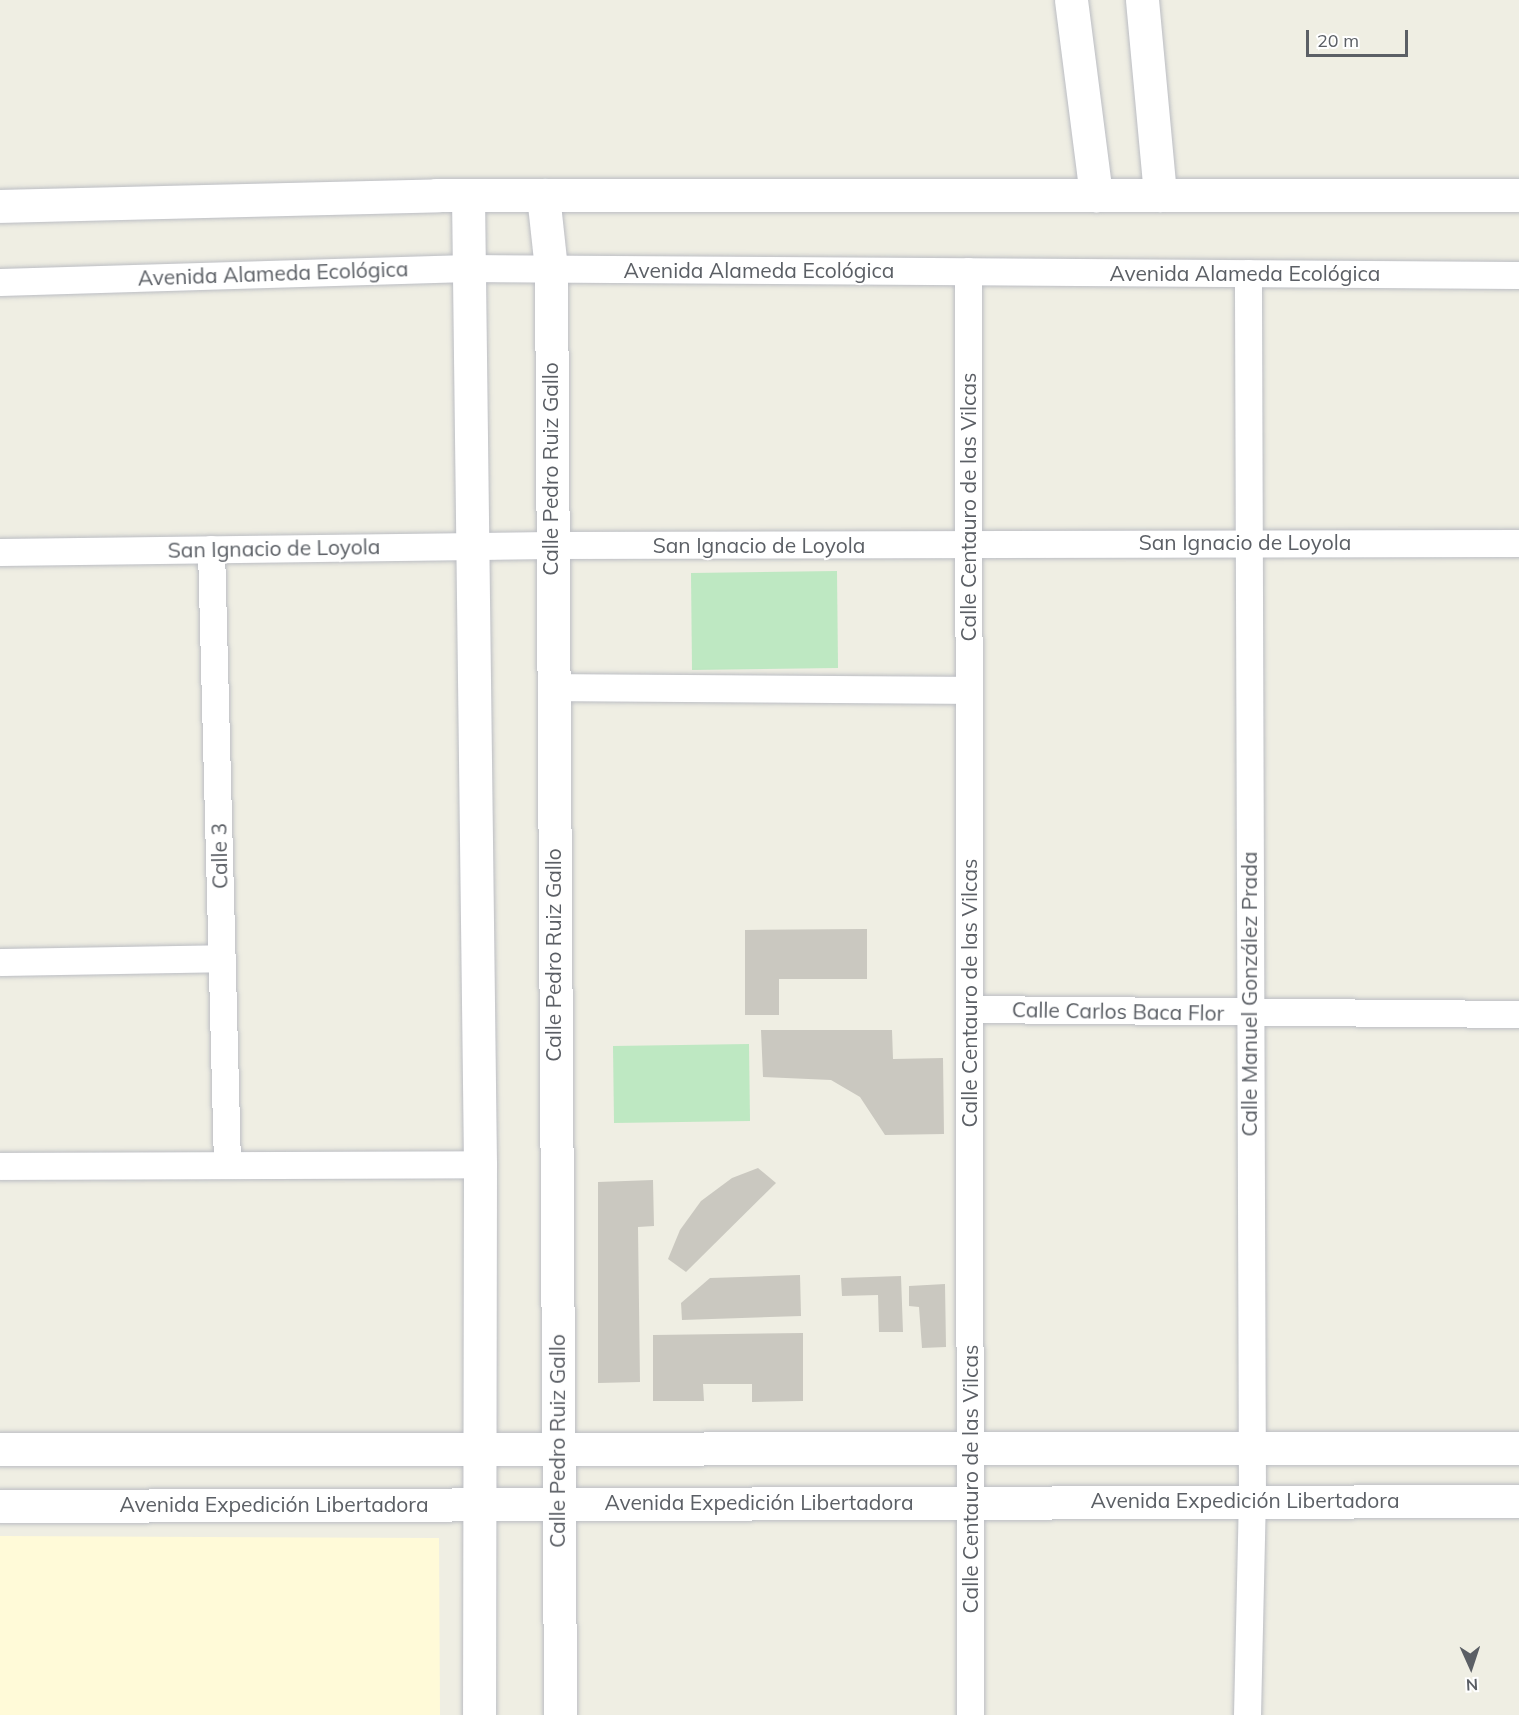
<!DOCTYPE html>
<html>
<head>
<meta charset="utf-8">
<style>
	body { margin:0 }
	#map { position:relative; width:1519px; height:1715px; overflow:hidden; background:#efeee3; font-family:Mulish,sans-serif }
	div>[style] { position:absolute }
	.commercial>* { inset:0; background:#fffad8 }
	.green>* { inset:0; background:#bee8c2 }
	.building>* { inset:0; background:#cac8c0 }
	.roads { filter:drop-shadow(0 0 2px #bbbdc3) drop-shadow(0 0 2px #bbbdc3) }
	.minor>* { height:27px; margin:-13.5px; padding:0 13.5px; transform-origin:13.5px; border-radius:13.5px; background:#fff }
	.tertiary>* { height:33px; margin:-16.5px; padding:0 16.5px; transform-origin:16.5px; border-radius:16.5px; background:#fff }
	.secondary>* { height:33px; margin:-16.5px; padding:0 16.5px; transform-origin:16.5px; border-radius:16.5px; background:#fff }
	span { translate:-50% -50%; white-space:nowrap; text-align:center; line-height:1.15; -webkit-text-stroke:4.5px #fff; paint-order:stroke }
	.street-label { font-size:21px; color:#5b5f65 }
	.north { position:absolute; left:1441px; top:1637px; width:60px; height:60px; -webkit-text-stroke:4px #fff; paint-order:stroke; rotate:177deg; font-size:16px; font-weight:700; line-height:24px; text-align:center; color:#5b5f65 }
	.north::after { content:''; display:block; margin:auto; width:21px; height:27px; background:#5b5f65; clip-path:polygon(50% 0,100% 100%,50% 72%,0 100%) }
	.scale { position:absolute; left:1306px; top:30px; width:102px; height:27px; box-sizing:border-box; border:3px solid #5b5f65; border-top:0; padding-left:8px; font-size:18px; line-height:21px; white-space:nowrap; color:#5b5f65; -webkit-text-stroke:4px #fff; paint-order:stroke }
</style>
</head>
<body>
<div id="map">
	<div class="commercial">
		<i style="clip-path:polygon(0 1536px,439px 1538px,440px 1715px,0 1715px)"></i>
	</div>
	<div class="green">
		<i style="clip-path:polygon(837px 571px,838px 668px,692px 670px,691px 573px)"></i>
		<i style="clip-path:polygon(749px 1044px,750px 1121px,614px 1123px,613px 1046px)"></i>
	</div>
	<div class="building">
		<i style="clip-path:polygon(867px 929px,867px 979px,779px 979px,779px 1015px,745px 1015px,745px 930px)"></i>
		<i style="clip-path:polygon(761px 1030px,892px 1030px,893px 1059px,943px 1058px,944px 1134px,885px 1135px,860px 1097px,831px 1080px,763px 1077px)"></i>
		<i style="clip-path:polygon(758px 1168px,776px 1183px,686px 1272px,668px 1259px,680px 1230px,701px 1201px,732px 1178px)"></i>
		<i style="clip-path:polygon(653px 1180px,654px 1226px,638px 1227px,640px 1382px,598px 1383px,598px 1182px)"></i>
		<i style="clip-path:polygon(800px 1275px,801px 1316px,682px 1320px,681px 1303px,710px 1278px)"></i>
		<i style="clip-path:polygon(901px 1276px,903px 1332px,879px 1332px,878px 1295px,842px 1296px,841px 1278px)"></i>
		<i style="clip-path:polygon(945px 1284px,946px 1347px,922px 1348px,919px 1307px,909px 1306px,909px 1286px)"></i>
		<i style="clip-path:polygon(803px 1333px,803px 1401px,752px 1402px,752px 1384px,703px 1384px,704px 1401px,653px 1401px,653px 1335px)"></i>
	</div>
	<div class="roads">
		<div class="minor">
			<i style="left:968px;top:271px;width:1444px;rotate:89.92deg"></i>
			<i style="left:0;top:282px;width:468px;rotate:-1.7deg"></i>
			<i style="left:468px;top:268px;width:1051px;rotate:0.38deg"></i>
			<i style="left:211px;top:549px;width:614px;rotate:88.51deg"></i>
			<i style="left:0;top:552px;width:550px;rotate:-0.73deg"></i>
			<i style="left:550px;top:545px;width:969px;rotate:-0.12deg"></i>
			<i style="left:551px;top:687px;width:417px;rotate:0.4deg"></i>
			<i style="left:0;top:962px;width:222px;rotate:-1deg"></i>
			<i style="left:969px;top:1009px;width:550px;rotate:0.52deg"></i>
			<i style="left:0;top:1166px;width:480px;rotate:-0.2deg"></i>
			<i style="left:1247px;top:1715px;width:215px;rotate:-88.7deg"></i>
			<i style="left:1252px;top:1500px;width:1227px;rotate:-90.19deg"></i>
		</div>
		<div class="tertiary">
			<i style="left:1071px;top:0;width:197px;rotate:82.7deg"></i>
			<i style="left:1142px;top:0;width:196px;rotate:84.7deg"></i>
			<i style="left:468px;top:195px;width:969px;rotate:89.29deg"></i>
			<i style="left:480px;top:1164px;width:551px;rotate:90.1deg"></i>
			<i style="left:543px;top:195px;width:74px;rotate:83.8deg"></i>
			<i style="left:551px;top:269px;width:1446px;rotate:89.64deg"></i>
			<i style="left:0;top:1449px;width:1519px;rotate:-0.04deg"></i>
			<i style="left:0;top:1506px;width:1519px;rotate:-0.19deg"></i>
		</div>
		<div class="secondary">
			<i style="left:0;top:206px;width:436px;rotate:-1.4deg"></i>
			<i style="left:436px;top:195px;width:1083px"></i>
		</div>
	</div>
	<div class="street-label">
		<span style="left:759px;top:270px">Avenida Alameda Ecológica</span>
		<span style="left:273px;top:273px;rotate:-2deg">Avenida Alameda Ecológica</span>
		<span style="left:1245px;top:273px">Avenida Alameda Ecológica</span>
		<span style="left:550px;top:469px;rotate:-90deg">Calle Pedro Ruiz Gallo</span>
		<span style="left:968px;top:507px;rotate:-90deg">Calle Centauro de las Vilcas</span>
		<span style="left:1245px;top:542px">San Ignacio de Loyola</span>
		<span style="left:759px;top:545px">San Ignacio de Loyola</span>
		<span style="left:274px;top:548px;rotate:-1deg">San Ignacio de Loyola</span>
		<span style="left:219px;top:856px;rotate:-91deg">Calle 3</span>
		<span style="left:553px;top:955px;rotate:-90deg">Calle Pedro Ruiz Gallo</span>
		<span style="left:969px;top:993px;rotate:-90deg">Calle Centauro de las Vilcas</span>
		<span style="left:1249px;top:994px;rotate:-90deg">Calle Manuel González Prada</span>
		<span style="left:1118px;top:1011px;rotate:1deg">Calle Carlos Baca Flor</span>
		<span style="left:557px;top:1441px;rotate:-90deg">Calle Pedro Ruiz Gallo</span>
		<span style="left:970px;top:1479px;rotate:-90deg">Calle Centauro de las Vilcas</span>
		<span style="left:1245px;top:1500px">Avenida Expedición Libertadora</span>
		<span style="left:759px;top:1502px">Avenida Expedición Libertadora</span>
		<span style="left:274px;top:1504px">Avenida Expedición Libertadora</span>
	</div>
	<div class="north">N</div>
	<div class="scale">20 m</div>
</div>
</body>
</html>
